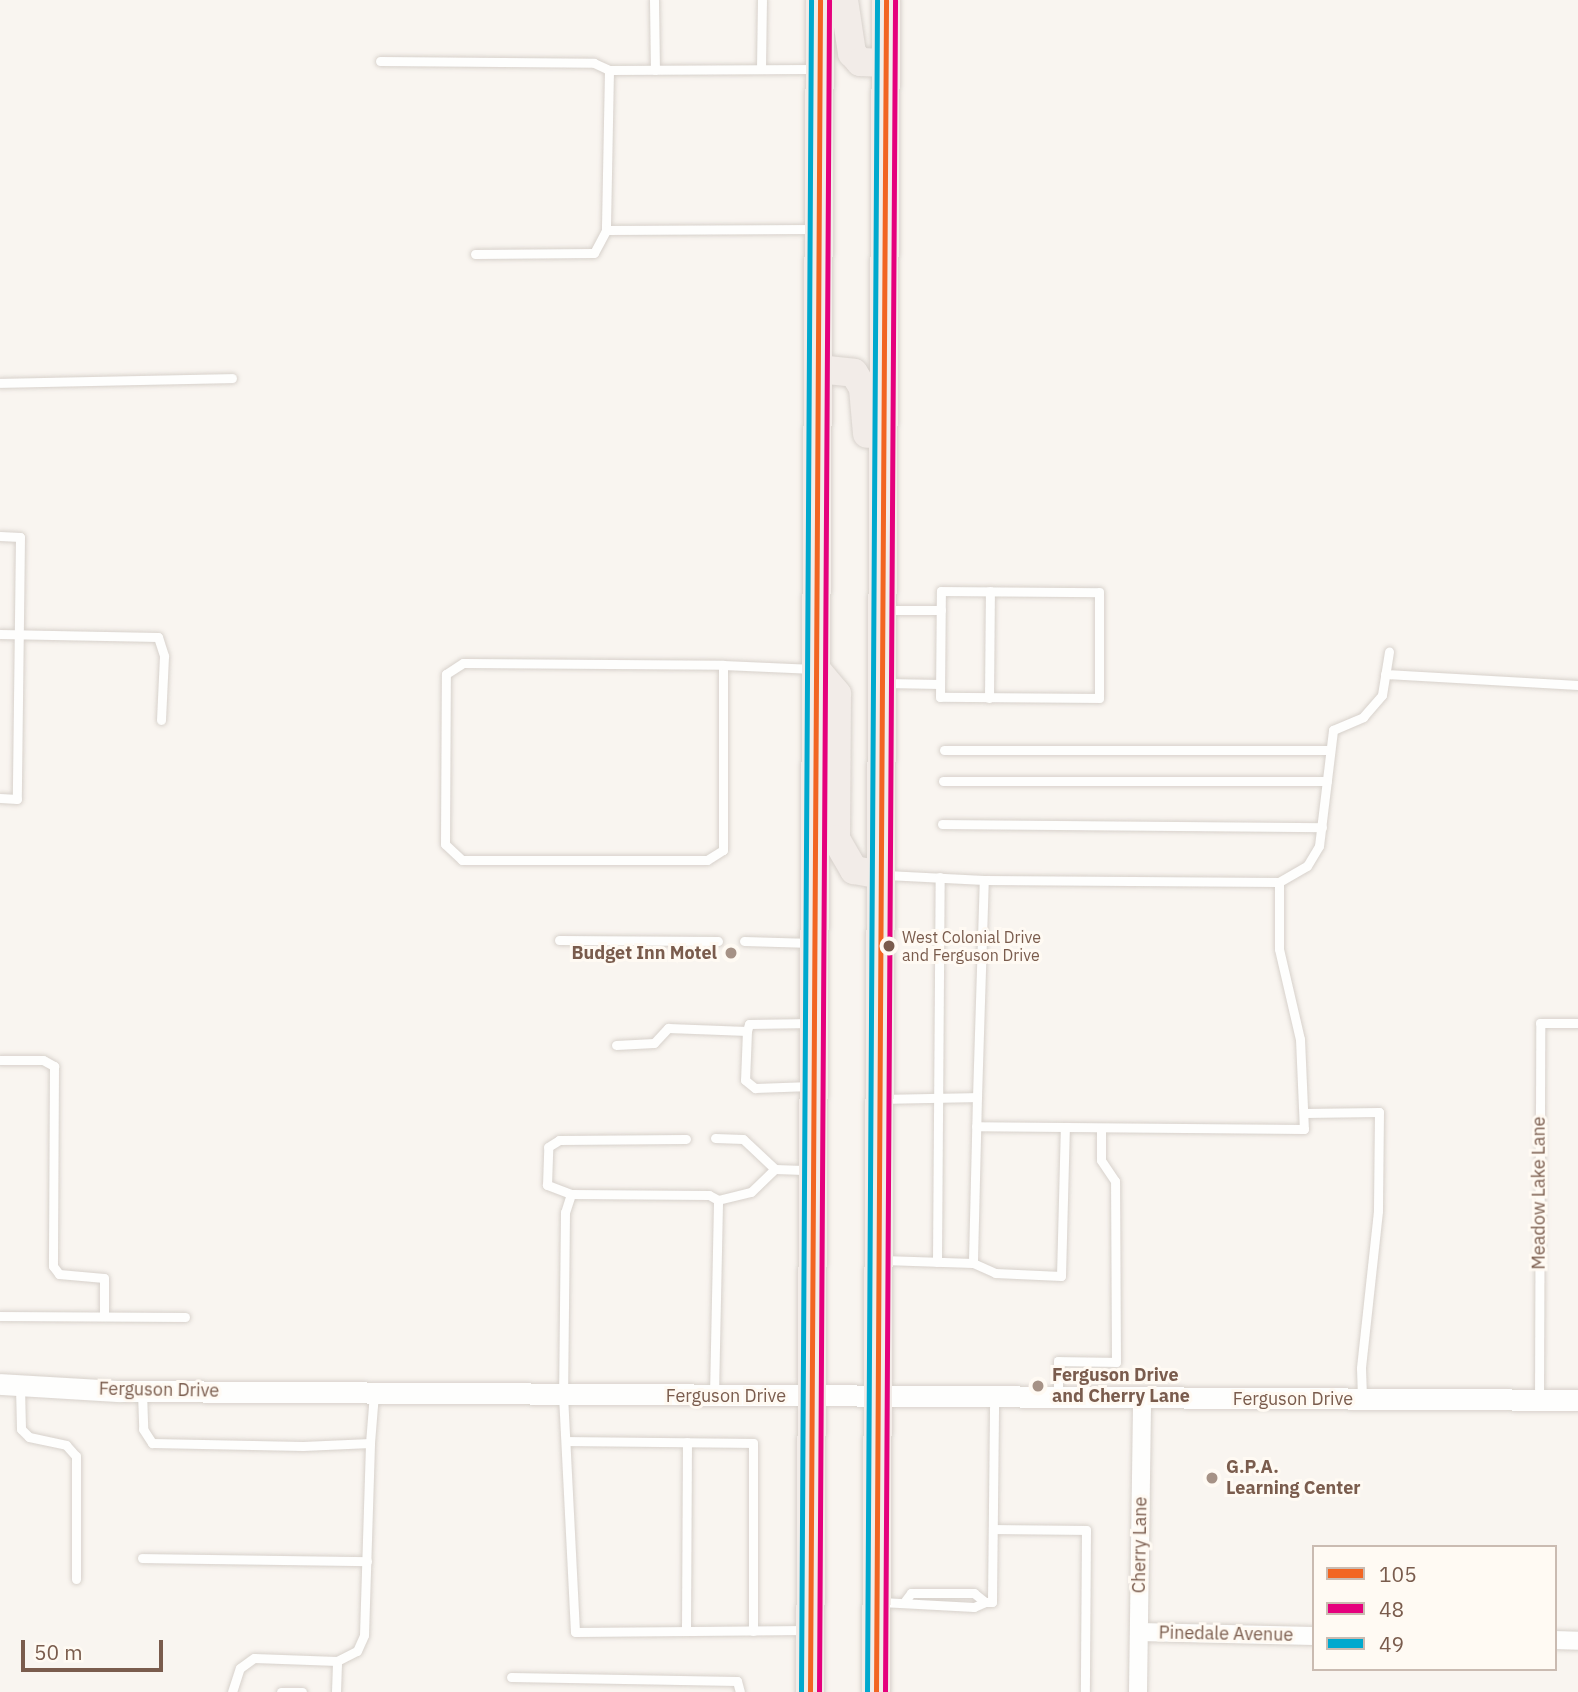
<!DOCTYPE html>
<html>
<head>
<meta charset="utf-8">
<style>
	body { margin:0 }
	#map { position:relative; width:1578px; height:1692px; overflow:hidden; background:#f9f5f0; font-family:"IBM Plex Sans",sans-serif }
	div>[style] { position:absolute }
	.roads { filter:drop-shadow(0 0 2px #d7d1cb) drop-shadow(0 0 2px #d7d1cb) }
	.service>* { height:9px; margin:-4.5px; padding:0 4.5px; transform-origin:4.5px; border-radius:4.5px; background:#fefefd }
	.minor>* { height:18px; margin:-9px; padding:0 9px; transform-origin:9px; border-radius:9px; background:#fefefd }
	.tertiary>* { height:21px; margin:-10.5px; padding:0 10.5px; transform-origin:10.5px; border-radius:10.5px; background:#fefefd }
	.trunk>* { height:28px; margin:-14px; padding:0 14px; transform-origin:14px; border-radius:14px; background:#f2ece8 }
	.bus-1>* { height:5px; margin:-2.5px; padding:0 2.5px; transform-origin:2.5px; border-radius:2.5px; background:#f26522 }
	.bus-2>* { height:5px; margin:-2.5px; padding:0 2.5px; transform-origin:2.5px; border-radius:2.5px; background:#e5007d }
	.bus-3>* { height:5px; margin:-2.5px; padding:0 2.5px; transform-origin:2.5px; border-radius:2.5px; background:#00a9ce }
	.dots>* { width:19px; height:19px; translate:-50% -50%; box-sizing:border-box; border:4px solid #fffaf3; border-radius:50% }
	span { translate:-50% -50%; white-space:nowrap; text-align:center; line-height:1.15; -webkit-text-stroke:6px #fffaf3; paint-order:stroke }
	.bus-label { font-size:16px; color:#7a5c4d }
	.left { translate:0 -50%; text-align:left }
	.poi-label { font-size:18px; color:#7a5c4d; font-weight:700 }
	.right { translate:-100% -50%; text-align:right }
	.street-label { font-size:18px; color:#7a5c4d }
	.legend { position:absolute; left:1312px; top:1545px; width:245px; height:126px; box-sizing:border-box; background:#fffaf3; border:2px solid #cabbb1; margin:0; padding:9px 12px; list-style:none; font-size:21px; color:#7a5c4d }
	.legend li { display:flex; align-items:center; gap:14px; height:35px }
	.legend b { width:35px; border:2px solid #cabbb1 }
	.scale { position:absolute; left:21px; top:1640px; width:142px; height:32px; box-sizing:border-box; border:4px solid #7a5c4d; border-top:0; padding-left:9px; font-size:21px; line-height:24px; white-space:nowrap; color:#7a5c4d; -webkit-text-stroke:5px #fffaf3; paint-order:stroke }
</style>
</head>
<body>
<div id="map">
	<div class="roads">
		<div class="service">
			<i style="left:654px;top:0;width:70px;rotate:89.2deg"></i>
			<i style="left:380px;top:61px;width:214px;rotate:0.5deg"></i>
			<i style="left:594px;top:63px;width:17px;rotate:25deg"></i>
			<i style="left:761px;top:69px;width:69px;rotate:-89.2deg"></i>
			<i style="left:814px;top:69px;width:205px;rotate:179.7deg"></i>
			<i style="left:609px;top:70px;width:160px;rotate:91.1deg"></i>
			<i style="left:606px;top:230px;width:209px;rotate:-0.3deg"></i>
			<i style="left:475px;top:254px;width:119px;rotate:-0.5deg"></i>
			<i style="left:594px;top:253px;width:26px;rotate:-62deg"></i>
			<i style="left:0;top:383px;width:232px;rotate:-1.2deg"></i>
			<i style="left:0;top:536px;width:20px;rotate:3deg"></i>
			<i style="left:20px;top:537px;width:262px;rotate:90.7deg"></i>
			<i style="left:17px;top:799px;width:17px;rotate:-177deg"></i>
			<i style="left:941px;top:591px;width:158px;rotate:0.4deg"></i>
			<i style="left:1099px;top:592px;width:106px;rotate:90deg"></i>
			<i style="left:1099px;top:698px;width:159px;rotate:-179.6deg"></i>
			<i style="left:940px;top:697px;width:106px;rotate:-89.5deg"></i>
			<i style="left:884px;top:610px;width:57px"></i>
			<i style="left:0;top:634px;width:158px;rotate:1.1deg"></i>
			<i style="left:158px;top:637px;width:20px;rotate:72deg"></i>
			<i style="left:164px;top:656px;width:64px;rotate:92.7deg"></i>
			<i style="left:723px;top:665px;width:185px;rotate:90deg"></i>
			<i style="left:723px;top:850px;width:19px;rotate:148deg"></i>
			<i style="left:707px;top:860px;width:245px;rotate:180deg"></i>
			<i style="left:462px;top:860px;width:23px;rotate:-137deg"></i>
			<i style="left:445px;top:844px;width:170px;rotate:-89.7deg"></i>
			<i style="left:446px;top:674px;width:20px;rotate:-33deg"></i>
			<i style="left:463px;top:663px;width:260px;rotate:0.4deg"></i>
			<i style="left:723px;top:665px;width:91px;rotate:2.5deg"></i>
			<i style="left:1385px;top:674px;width:193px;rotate:3.3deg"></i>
			<i style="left:886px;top:683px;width:54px;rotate:1.1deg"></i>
			<i style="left:989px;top:698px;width:107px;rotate:-89.5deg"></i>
			<i style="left:944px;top:750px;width:384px"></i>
			<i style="left:943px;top:781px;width:384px"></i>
			<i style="left:942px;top:824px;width:380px;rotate:0.5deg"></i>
			<i style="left:886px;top:875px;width:98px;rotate:2.9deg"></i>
			<i style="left:984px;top:880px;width:295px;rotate:0.4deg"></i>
			<i style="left:1279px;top:882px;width:67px;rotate:90deg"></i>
			<i style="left:1279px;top:949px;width:92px;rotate:76.9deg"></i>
			<i style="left:1300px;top:1039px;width:90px;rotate:87.5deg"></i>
			<i style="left:1304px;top:1129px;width:328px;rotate:-179.5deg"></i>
			<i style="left:1279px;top:882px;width:32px;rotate:-30deg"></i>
			<i style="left:1307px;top:866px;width:23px;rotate:-59deg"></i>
			<i style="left:1319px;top:846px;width:117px;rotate:-83.1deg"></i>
			<i style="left:1333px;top:730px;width:33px;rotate:-23deg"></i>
			<i style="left:1363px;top:717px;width:29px;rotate:-49deg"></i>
			<i style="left:1382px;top:695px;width:44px;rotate:-80.8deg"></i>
			<i style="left:559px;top:940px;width:159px;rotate:0.4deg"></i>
			<i style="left:744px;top:941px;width:68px;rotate:1.7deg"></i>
			<i style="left:747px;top:1031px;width:7px;rotate:-74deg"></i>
			<i style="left:749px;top:1024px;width:63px;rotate:-0.9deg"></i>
			<i style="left:616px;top:1045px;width:38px;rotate:-3deg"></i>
			<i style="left:654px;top:1043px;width:21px;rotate:-47deg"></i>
			<i style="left:668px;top:1028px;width:79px;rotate:2.2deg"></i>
			<i style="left:747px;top:1031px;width:49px;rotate:92.3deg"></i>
			<i style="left:745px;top:1080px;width:13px;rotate:39deg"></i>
			<i style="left:755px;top:1088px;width:56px;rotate:-2deg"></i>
			<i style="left:0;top:1060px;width:43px"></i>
			<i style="left:43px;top:1060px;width:13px;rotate:29deg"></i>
			<i style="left:54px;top:1066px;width:200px;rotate:90.3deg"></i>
			<i style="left:53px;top:1266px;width:10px;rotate:53deg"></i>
			<i style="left:59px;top:1274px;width:45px;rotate:5.1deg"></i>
			<i style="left:104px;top:1278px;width:38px;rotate:90deg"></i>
			<i style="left:977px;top:1097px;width:217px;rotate:-88.2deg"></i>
			<i style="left:883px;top:1099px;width:94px;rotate:-1.2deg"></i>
			<i style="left:977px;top:1097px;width:166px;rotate:91.4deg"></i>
			<i style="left:973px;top:1263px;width:90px;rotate:-178.1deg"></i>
			<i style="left:1304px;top:1113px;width:75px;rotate:-0.8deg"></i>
			<i style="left:1379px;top:1112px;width:99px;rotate:90.6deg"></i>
			<i style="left:1378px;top:1211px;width:158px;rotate:96.2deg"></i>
			<i style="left:1361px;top:1368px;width:30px;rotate:88deg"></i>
			<i style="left:715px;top:1138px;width:28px;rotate:2deg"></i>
			<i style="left:743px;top:1139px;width:44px;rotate:43.2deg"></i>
			<i style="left:571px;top:1194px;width:26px;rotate:-159deg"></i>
			<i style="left:547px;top:1185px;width:38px;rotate:-88deg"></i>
			<i style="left:548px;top:1147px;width:13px;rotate:-32deg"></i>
			<i style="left:559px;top:1140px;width:127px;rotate:-0.5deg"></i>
			<i style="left:718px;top:1200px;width:34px;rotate:-14deg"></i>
			<i style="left:751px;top:1192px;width:33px;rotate:-44deg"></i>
			<i style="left:775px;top:1169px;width:35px;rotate:2deg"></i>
			<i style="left:937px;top:1262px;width:385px;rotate:-89.6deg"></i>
			<i style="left:973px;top:1263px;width:24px;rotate:24deg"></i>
			<i style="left:995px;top:1273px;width:66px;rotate:2.6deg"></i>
			<i style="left:1061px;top:1276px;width:149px;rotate:-88.5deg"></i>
			<i style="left:0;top:1316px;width:185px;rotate:0.3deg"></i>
			<i style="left:20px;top:1387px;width:42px;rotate:88.6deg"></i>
			<i style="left:21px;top:1429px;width:11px;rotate:45deg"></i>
			<i style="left:29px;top:1437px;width:38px;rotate:12deg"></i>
			<i style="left:66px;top:1445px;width:15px;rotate:48deg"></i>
			<i style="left:76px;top:1456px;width:123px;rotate:90deg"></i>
			<i style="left:142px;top:1392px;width:37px;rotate:88deg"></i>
			<i style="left:143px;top:1429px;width:17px;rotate:57deg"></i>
			<i style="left:152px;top:1443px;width:151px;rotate:1.1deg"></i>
			<i style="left:303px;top:1446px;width:67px;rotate:-2.6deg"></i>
			<i style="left:370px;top:1443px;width:50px;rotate:-85.4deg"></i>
			<i style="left:714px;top:1394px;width:194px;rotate:-88.8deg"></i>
			<i style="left:718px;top:1200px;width:10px;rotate:-151deg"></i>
			<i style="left:709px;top:1195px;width:138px;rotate:-179.6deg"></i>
			<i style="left:571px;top:1194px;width:19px;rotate:108deg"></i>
			<i style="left:565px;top:1212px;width:183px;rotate:90.6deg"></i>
			<i style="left:563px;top:1395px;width:237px;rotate:87.1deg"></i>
			<i style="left:575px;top:1632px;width:233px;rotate:-0.5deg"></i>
			<i style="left:1058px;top:1396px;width:35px;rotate:-90deg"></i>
			<i style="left:1058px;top:1361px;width:58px;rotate:1deg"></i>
			<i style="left:1116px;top:1362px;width:181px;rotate:-90.3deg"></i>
			<i style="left:1115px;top:1181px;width:25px;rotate:-124deg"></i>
			<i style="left:1101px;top:1160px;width:32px;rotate:-90deg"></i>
			<i style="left:1539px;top:1400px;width:377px;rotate:-89.8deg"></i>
			<i style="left:1540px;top:1023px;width:38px"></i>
			<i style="left:567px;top:1441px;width:186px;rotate:0.6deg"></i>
			<i style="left:753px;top:1443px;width:188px;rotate:90deg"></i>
			<i style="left:993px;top:1529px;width:93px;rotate:0.6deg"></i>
			<i style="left:1086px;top:1530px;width:162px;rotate:90.4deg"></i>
			<i style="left:142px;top:1558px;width:225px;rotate:0.8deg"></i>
			<i style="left:881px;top:1602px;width:93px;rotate:3.1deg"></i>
			<i style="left:974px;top:1607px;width:12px;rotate:-24deg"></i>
			<i style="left:985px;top:1602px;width:14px;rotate:-141deg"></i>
			<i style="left:974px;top:1593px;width:63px;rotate:180deg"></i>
			<i style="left:911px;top:1593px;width:10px;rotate:127deg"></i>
			<i style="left:985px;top:1602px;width:7px"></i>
			<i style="left:992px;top:1602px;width:205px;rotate:-89.4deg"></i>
			<i style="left:686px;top:1631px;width:189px;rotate:-89.7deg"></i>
			<i style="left:511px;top:1677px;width:226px;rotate:1deg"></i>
			<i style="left:737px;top:1681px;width:11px;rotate:75deg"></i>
			<i style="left:232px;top:1692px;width:25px;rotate:-72deg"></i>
			<i style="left:240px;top:1668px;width:17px;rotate:-36deg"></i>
			<i style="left:254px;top:1658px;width:83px;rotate:2.1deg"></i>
			<i style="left:337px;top:1661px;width:22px;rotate:-27deg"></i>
			<i style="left:357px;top:1651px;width:17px;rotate:-66deg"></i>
			<i style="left:364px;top:1635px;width:192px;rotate:-88.2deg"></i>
			<i style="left:281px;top:1692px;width:21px"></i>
			<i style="left:336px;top:1692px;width:31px;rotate:-88deg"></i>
		</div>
		<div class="minor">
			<i style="left:1139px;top:1632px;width:175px;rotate:1.3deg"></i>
			<i style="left:1555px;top:1640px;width:23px;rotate:2deg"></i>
			<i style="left:1138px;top:1692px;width:293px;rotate:-89.2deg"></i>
		</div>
		<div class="tertiary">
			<i style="left:0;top:1384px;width:119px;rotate:3.4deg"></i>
			<i style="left:119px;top:1391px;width:1459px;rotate:0.35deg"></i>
		</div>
		<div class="trunk">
			<i style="left:844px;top:0;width:54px;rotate:81.4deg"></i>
			<i style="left:852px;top:53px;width:12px;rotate:48deg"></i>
			<i style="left:860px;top:62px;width:26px;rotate:2deg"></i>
			<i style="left:818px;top:369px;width:36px;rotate:6deg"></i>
			<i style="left:854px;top:373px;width:17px;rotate:59deg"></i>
			<i style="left:863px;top:388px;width:46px;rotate:85deg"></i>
			<i style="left:816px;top:669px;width:33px;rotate:50deg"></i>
			<i style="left:837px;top:694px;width:145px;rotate:90.4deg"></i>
			<i style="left:836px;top:839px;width:36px;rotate:60deg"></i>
			<i style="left:854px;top:870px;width:27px;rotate:10deg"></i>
			<i style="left:810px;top:1692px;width:1692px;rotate:-89.66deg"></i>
			<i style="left:876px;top:1692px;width:1692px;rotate:-89.66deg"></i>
		</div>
	</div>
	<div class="bus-1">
		<i style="left:810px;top:1692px;width:1692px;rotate:-89.66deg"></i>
		<i style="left:876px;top:1692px;width:1692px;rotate:-89.66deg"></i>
	</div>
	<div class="bus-2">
		<i style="left:819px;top:1692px;width:1692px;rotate:-89.66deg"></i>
		<i style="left:885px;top:1692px;width:1692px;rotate:-89.66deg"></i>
	</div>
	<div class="bus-3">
		<i style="left:801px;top:1692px;width:1692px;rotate:-89.66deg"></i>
		<i style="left:867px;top:1692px;width:1692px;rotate:-89.66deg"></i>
	</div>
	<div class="dots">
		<i style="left:889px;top:946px;background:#7a5c4d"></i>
		<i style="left:731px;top:953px;background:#a69286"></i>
		<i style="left:1038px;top:1386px;background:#a69286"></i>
		<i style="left:1212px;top:1478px;background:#a69286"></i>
	</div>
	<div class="bus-label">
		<span class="left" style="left:902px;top:946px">West Colonial Drive<br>and Ferguson Drive</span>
	</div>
	<div class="poi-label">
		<span class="right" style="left:717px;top:953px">Budget Inn Motel</span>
		<span class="left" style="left:1052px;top:1386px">Ferguson Drive<br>and Cherry Lane</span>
		<span class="left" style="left:1226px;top:1478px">G.P.A.<br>Learning Center</span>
	</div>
	<div class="street-label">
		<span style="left:1539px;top:1193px;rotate:-90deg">Meadow Lake Lane</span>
		<span style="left:159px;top:1390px;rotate:1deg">Ferguson Drive</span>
		<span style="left:726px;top:1396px">Ferguson Drive</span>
		<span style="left:1293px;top:1399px">Ferguson Drive</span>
		<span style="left:1140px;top:1545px;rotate:-89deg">Cherry Lane</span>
		<span style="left:1226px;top:1634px;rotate:1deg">Pinedale Avenue</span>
	</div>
	<ul class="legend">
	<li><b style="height:9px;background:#f26522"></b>105</li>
	<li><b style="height:9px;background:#e5007d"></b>48</li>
	<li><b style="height:9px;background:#00a9ce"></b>49</li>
	</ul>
	<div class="scale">50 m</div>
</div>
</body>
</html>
